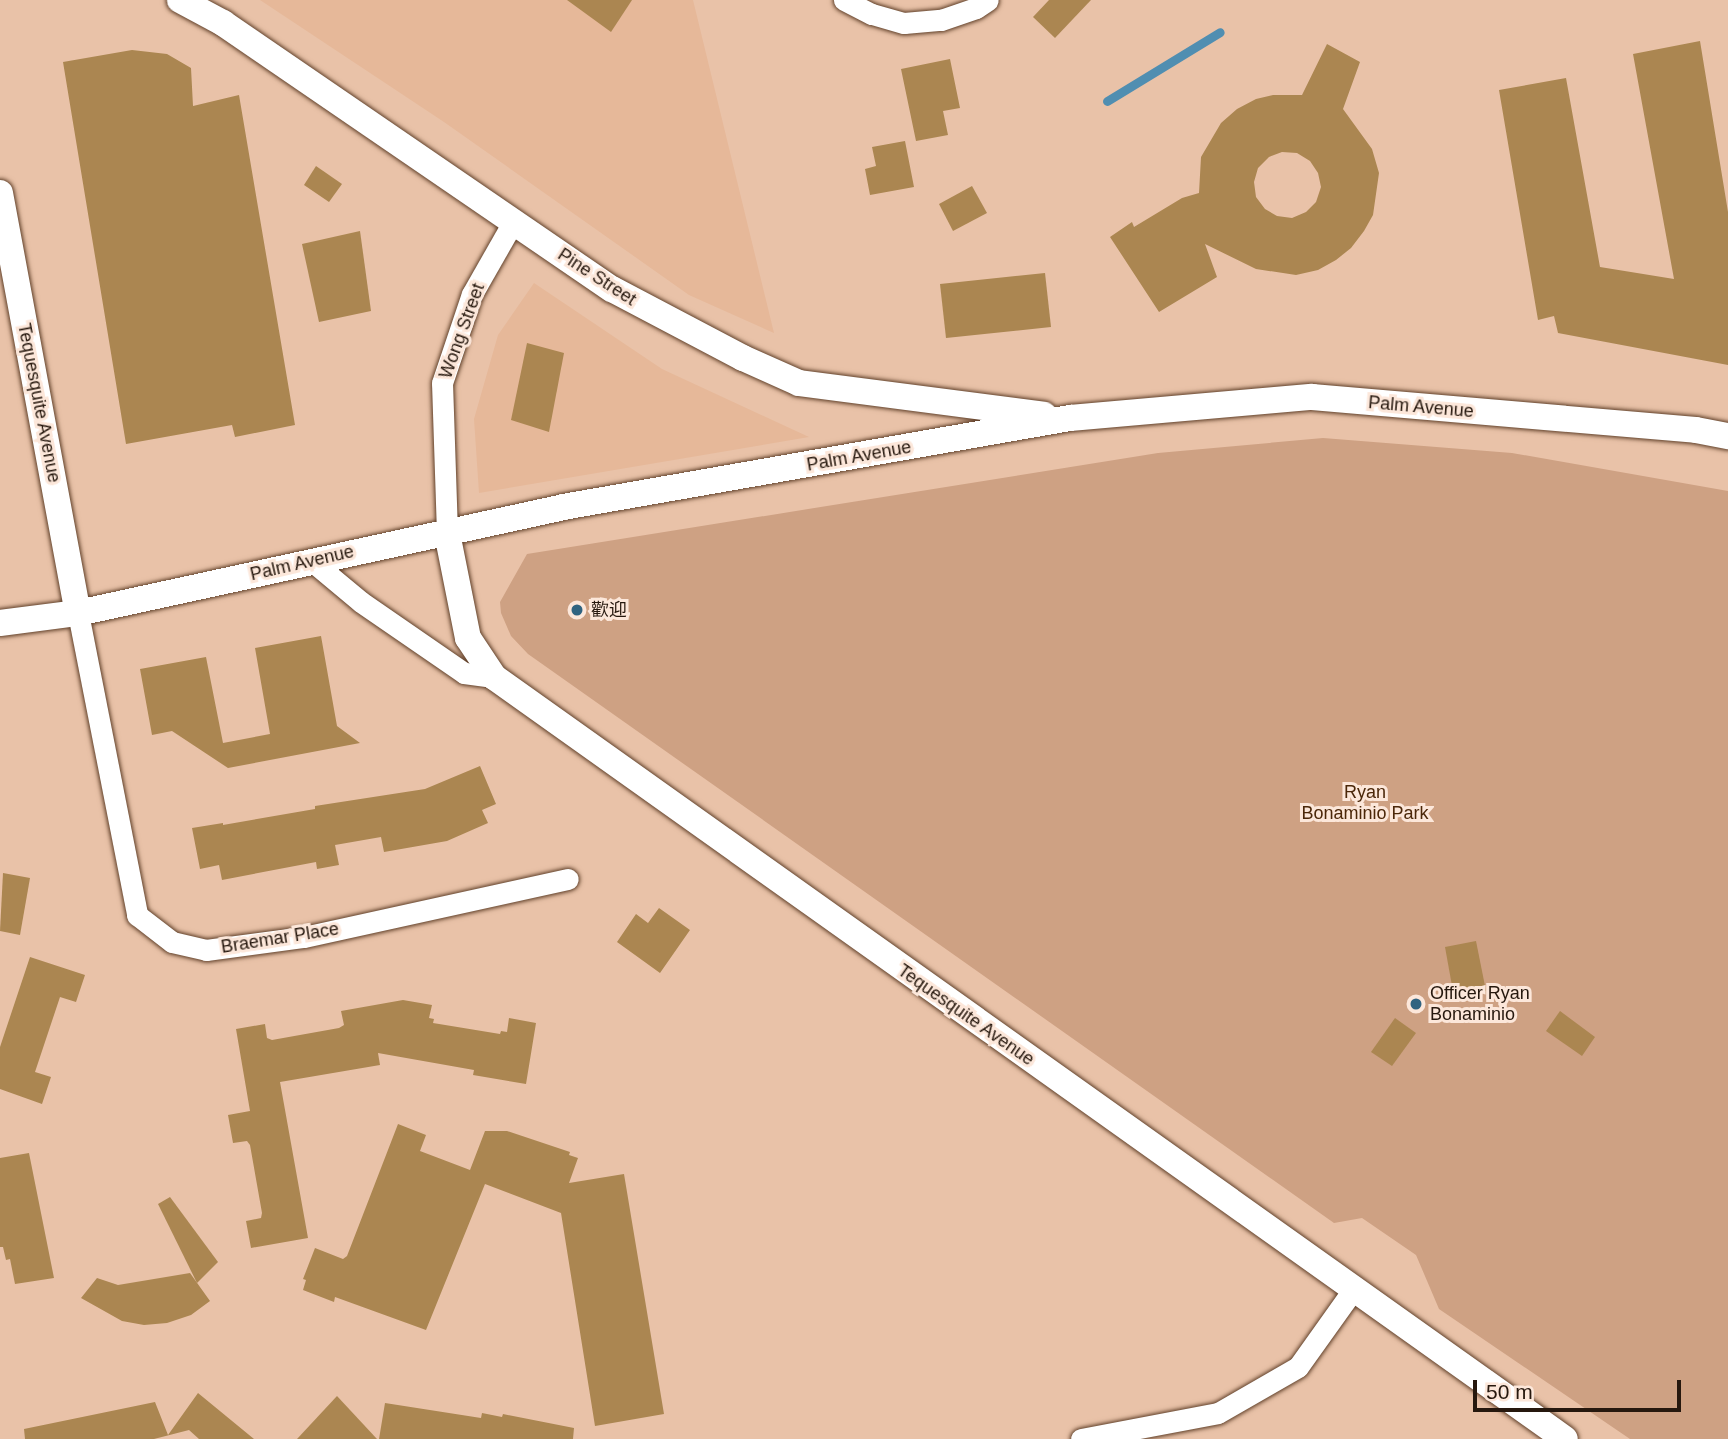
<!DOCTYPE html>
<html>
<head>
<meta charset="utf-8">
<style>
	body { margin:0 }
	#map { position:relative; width:1728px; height:1439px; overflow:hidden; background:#e9c2a8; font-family:Helvetica,"Noto Sans SC",sans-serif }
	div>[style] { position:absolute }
	.built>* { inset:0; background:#e6b899 }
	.green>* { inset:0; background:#cea183 }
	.stream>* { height:9px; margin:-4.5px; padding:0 4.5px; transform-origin:4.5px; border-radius:4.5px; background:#508eb1 }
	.building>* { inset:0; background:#ab8651 }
	.roads { filter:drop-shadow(0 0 2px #61412a) drop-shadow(0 0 2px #61412a) }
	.minor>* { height:21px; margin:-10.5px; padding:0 10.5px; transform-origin:10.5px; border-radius:10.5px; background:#fff }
	.tertiary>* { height:26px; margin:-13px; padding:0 13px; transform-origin:13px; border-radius:13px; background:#fff }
	.dots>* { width:19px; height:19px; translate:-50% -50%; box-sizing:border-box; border:4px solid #fce7da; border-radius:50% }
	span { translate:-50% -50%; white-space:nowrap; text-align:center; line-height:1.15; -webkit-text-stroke:6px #fce7da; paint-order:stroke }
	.street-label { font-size:18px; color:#26180e }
	.poi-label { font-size:18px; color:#26180e }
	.left { translate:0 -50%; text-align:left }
	.park-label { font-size:18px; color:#4b2709 }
	.scale { position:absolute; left:1473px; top:1380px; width:208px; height:32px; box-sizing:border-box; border:4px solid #26180e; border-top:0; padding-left:9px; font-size:21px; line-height:24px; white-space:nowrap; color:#26180e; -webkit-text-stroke:5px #fce7da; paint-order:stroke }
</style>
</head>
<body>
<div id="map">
	<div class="built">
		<i style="clip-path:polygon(260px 0,693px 0,774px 333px,689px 295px,444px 122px)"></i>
		<i style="clip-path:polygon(534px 283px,662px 369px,809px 437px,479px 493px,474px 419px,498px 335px)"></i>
	</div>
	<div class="green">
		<i style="clip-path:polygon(1323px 438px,1512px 453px,1728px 491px,1728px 1439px,1630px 1439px,1439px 1309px,1416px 1255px,1362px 1218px,1334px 1223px,528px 654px,511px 636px,501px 613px,500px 602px,527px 554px,1158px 453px)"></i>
	</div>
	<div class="stream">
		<i style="left:1107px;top:101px;width:132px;rotate:-31.4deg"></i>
	</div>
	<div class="building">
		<i style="clip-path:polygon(567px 0,632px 0,611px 32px)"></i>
		<i style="clip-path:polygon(1049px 0,1091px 0,1055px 38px,1033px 17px)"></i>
		<i style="clip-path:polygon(1700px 41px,1728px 212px,1728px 365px,1558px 333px,1554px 316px,1538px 320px,1499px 90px,1566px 78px,1600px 267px,1674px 279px,1633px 54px)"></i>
		<i style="clip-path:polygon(evenodd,1327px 44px,1360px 62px,1343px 109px,1372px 149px,1379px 173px,1373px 215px,1364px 231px,1351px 248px,1336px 260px,1318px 270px,1296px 275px,1256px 269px,1205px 244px,1217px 277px,1159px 312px,1110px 237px,1132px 222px,1134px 227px,1182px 198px,1199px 193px,1201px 157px,1221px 123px,1237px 109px,1256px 99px,1273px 95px,1302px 95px,1327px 44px,1282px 152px,1297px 153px,1310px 161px,1318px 173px,1321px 187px,1316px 202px,1306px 212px,1292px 218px,1277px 216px,1265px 209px,1256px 197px,1254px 182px,1258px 168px,1269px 157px,1282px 152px)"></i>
		<i style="clip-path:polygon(132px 50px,167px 54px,191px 68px,193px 106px,239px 95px,295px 425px,235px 437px,232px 425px,126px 444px,63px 62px)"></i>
		<i style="clip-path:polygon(950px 59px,960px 108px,943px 111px,948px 135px,916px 141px,901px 69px)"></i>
		<i style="clip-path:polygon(905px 141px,914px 187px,870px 195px,865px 169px,876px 166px,872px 147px)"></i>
		<i style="clip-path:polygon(316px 166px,342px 184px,329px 202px,304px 185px)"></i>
		<i style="clip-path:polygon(972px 186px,987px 213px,953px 231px,939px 204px)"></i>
		<i style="clip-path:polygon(360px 231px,371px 311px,319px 322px,302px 244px)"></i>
		<i style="clip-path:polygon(1045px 273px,1051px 327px,946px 338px,940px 284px)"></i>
		<i style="clip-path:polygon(527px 343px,564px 353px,549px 432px,511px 420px)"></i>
		<i style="clip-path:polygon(321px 636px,337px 726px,360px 743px,228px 768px,172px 731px,152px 735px,140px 669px,206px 657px,223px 743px,270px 734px,255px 648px)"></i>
		<i style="clip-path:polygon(480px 766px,496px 804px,482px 810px,488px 823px,447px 841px,384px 852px,381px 837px,335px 845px,339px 865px,317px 869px,316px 862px,222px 880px,219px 865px,200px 869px,192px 828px,223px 823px,223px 825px,315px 809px,315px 806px,425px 789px)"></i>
		<i style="clip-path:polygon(3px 873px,30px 878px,20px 935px,0 931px)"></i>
		<i style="clip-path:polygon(659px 908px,690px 930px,660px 973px,617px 942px,636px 914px,648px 923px)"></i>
		<i style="clip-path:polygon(1476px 941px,1486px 991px,1454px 997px,1445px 947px)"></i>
		<i style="clip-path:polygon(30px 957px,85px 975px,76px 1002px,60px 997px,35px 1072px,51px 1077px,42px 1104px,0 1089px,0 1047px)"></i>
		<i style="clip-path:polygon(403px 1000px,432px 1005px,429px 1018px,434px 1019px,433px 1023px,500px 1034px,501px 1031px,507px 1032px,509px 1018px,536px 1023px,526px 1084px,473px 1075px,474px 1070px,378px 1053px,380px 1065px,280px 1082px,308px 1238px,251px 1248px,246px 1221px,261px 1218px,262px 1213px,250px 1145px,247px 1141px,233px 1143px,228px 1115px,250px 1111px,236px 1029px,265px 1024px,267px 1038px,272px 1040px,339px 1028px,344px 1025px,341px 1011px)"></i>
		<i style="clip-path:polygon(1560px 1011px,1595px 1037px,1582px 1056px,1546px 1031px)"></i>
		<i style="clip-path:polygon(1395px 1018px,1416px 1033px,1392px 1066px,1371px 1052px)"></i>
		<i style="clip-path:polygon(398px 1124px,426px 1135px,420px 1151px,470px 1170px,485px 1131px,507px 1131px,570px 1152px,569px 1155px,578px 1158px,569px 1183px,624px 1174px,664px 1414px,595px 1426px,561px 1213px,485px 1184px,426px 1330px,335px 1297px,334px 1302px,303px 1290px,306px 1280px,303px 1279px,315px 1248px,343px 1259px,347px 1256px)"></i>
		<i style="clip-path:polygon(29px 1153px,54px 1278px,15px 1284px,10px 1259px,6px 1260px,3px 1247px,0 1247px,0 1158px)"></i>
		<i style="clip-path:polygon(170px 1197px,218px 1262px,197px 1283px,158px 1204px)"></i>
		<i style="clip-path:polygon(190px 1273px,210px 1301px,191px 1315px,167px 1323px,144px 1325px,122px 1321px,81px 1298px,97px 1278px,118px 1285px)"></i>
		<i style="clip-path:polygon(198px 1393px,254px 1439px,199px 1439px,189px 1430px,154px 1439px,25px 1439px,24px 1429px,155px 1402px,168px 1435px)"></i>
		<i style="clip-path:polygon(337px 1396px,377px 1439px,297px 1439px)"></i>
		<i style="clip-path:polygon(385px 1403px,481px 1418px,482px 1413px,502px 1417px,503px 1414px,574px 1428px,573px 1439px,379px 1439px)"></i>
	</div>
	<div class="roads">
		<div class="minor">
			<i style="left:844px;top:0;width:31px;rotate:27deg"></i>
			<i style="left:872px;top:14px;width:33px;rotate:16deg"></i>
			<i style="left:904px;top:23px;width:37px;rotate:-5deg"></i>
			<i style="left:941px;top:20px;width:37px;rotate:-19deg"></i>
			<i style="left:976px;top:8px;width:14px;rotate:-34deg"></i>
			<i style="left:447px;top:533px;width:150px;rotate:-91.9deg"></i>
			<i style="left:442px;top:383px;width:94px;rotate:-71.4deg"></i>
			<i style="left:472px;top:294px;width:83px;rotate:-60.3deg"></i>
			<i style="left:313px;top:562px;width:62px;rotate:39.8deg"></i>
			<i style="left:361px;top:602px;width:125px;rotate:34.6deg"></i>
			<i style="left:464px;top:673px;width:30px;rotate:8deg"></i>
			<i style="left:78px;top:613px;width:308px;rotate:78.9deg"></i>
			<i style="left:137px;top:915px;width:44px;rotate:37.6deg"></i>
			<i style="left:172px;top:942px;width:35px;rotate:13deg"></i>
			<i style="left:206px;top:950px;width:99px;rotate:-7.6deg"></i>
			<i style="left:304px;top:937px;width:270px;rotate:-12.4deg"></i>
			<i style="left:1081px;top:1439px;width:139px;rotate:-10.7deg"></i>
			<i style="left:1218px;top:1413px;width:92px;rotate:-29.9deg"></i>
			<i style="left:1298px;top:1367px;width:95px;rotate:-54.5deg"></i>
		</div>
		<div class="tertiary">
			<i style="left:180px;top:0;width:49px;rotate:28.1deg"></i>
			<i style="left:223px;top:23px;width:471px;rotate:34.4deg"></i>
			<i style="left:612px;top:289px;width:148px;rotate:27.8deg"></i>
			<i style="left:743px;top:358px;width:61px;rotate:24.1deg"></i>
			<i style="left:799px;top:383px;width:247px;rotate:7.4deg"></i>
			<i style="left:0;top:193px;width:427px;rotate:79.5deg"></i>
			<i style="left:447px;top:533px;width:107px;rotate:78.7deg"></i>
			<i style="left:468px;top:638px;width:47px;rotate:56.3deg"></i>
			<i style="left:494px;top:677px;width:1314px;rotate:35.43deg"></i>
			<i style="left:0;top:623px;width:79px;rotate:-7.3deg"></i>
			<i style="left:78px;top:613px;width:496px;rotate:-12.3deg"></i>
			<i style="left:563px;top:507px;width:515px;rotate:-9.96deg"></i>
			<i style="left:1070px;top:418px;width:243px;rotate:-5deg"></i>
			<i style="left:1312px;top:397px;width:385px;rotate:4.9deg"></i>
			<i style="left:1696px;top:430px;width:33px;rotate:11deg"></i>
		</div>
	</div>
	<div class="dots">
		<i style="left:577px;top:610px;background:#306380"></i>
		<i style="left:1416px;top:1004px;background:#306380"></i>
	</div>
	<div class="street-label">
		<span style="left:597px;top:277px;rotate:33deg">Pine Street</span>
		<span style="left:462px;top:331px;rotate:-70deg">Wong Street</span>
		<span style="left:39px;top:403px;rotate:79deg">Tequesquite Avenue</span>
		<span style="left:1421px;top:407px;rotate:5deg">Palm Avenue</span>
		<span style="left:859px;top:456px;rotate:-10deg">Palm Avenue</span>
		<span style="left:302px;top:563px;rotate:-13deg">Palm Avenue</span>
		<span style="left:280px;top:938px;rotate:-9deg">Braemar Place</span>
		<span style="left:966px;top:1015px;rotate:35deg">Tequesquite Avenue</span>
	</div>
	<div class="poi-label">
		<span class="left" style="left:591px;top:610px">歡迎</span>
		<span class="left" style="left:1430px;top:1004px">Officer Ryan<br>Bonaminio</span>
	</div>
	<div class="park-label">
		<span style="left:1365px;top:803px">Ryan<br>Bonaminio Park</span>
	</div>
	<div class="scale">50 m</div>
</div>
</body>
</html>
